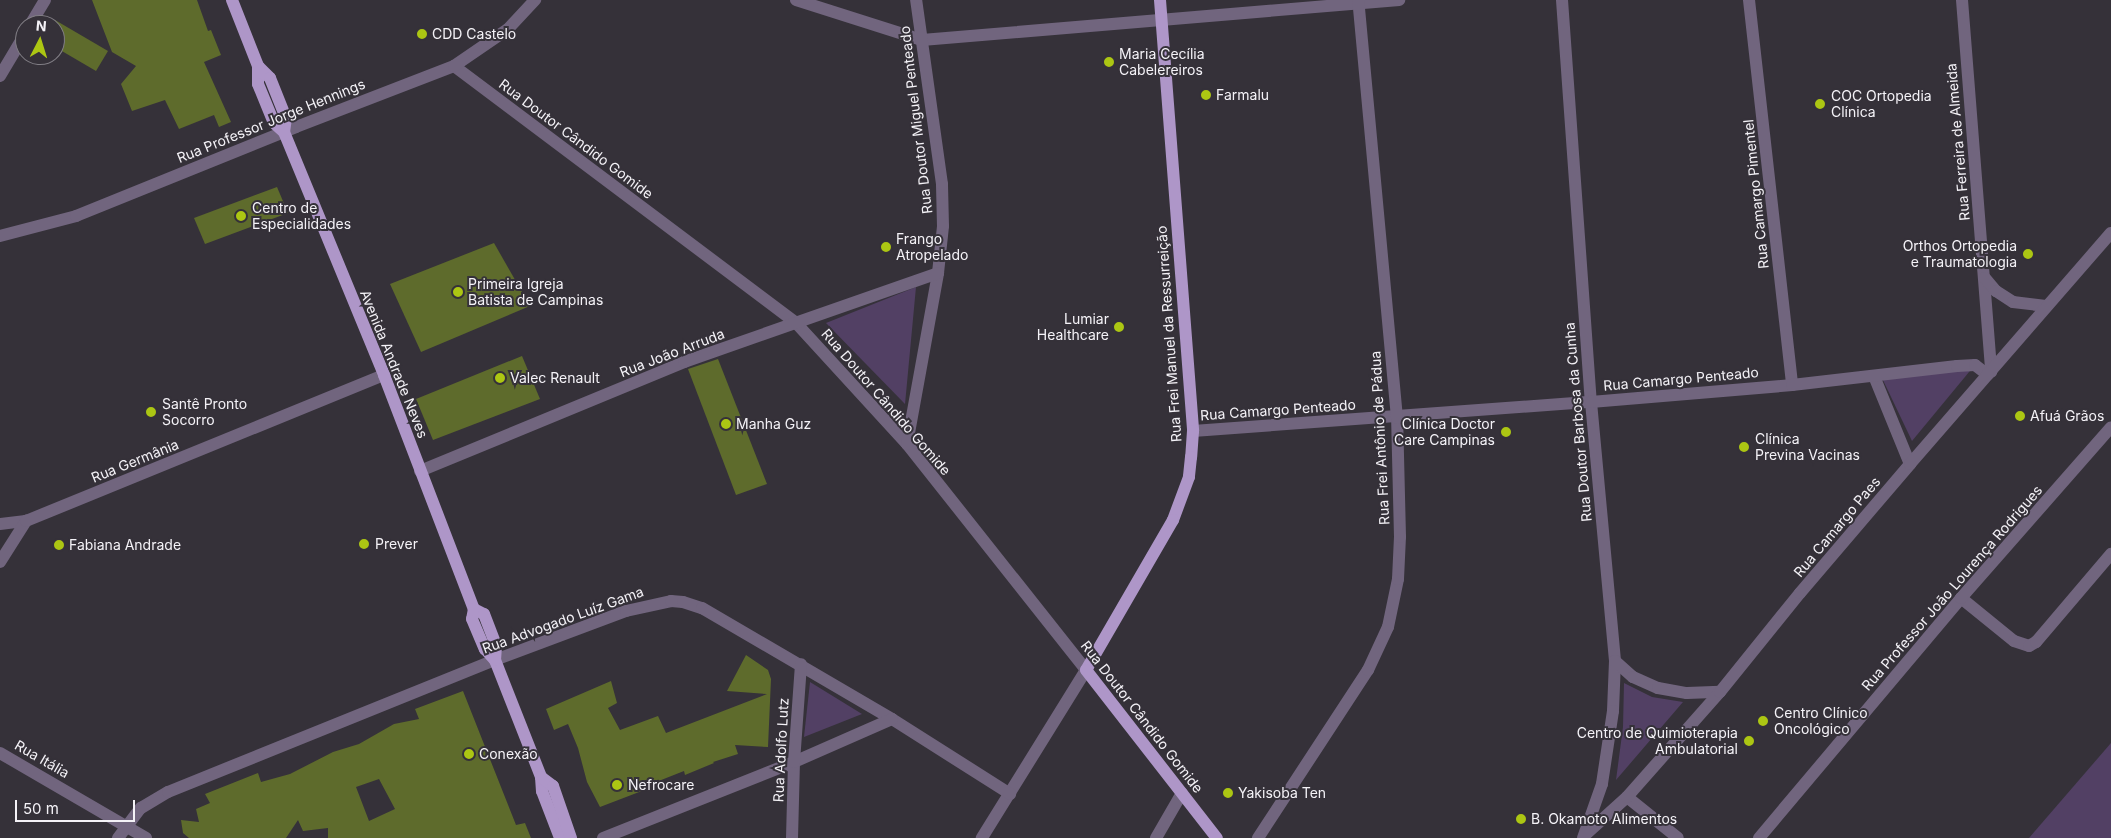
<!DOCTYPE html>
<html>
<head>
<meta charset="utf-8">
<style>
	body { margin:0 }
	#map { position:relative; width:2111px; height:838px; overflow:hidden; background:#353139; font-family:Inter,sans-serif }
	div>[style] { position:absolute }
	.green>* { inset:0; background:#524064 }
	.building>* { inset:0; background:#5e6b2c }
	.minor>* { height:12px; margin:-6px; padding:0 6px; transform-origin:6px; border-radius:6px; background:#71657e }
	.major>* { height:12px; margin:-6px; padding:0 6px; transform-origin:6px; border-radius:6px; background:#ae96c8 }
	.dots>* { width:14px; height:14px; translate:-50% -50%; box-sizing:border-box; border:2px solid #353139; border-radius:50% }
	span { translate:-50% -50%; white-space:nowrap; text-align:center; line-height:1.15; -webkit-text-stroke:4px #353139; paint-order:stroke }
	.poi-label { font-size:14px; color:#f4f2f7 }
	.left { translate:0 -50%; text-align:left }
	.right { translate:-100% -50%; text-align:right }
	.street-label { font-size:14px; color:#f4f2f7 }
	.north { position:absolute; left:15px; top:15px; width:50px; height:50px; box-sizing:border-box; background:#353139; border:1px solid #817e85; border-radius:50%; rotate:5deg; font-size:14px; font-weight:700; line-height:20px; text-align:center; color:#f4f2f7 }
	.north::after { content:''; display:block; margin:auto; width:18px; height:22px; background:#acc613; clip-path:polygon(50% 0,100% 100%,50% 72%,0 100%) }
	.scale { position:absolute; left:15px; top:800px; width:120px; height:22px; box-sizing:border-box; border:2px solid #f4f2f7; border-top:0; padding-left:6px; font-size:15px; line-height:18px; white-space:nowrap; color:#f4f2f7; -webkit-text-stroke:4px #353139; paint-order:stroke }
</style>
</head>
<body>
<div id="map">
	<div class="green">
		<i style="clip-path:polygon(916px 287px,905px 404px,826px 323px)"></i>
		<i style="clip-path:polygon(1974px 366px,1912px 441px,1882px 378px)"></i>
		<i style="clip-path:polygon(810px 682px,862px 714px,804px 737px)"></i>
		<i style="clip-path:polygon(1624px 683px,1652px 697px,1683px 702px,1616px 780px,1623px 727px)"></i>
		<i style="clip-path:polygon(2111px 743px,2111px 838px,2029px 838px)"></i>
	</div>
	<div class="building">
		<i style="clip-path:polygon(92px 0,197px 0,208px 31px,211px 30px,221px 55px,204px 62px,231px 122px,219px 127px,214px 115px,179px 129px,165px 100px,132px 111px,121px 84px,136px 66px,112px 52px)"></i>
		<i style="clip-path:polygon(55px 20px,108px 51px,96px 71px,55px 47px)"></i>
		<i style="clip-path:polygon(277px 187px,288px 213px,205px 244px,194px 218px)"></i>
		<i style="clip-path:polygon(494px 243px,530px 306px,421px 352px,390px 284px)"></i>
		<i style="clip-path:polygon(522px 356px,540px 399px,433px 440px,416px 399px)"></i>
		<i style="clip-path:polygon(718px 359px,767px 484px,736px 495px,688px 369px)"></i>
		<i style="clip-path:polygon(746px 655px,768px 670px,771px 679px,768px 747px,735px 745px,738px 754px,713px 762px,714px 763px,685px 775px,684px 771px,646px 786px,647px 789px,600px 807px,587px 782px,578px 748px,568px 724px,554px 730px,546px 709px,611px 681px,617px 703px,608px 708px,620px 730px,658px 716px,666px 733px,767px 694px,727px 691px)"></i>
		<i style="clip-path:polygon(evenodd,463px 691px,516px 825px,525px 823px,531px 838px,328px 838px,328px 828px,303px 831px,298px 820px,286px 838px,189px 838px,183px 833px,181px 820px,199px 822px,196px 809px,210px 803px,205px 794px,258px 773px,261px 782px,290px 774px,333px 752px,359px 744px,394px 724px,419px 719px,415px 709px,463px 691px,379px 779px,395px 809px,369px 821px,356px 787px,379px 779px)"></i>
	</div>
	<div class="minor">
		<i style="left:796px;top:0;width:132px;rotate:17.6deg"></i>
		<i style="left:922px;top:40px;width:479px;rotate:-4.8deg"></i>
		<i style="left:1562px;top:0;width:403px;rotate:85.9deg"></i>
		<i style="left:1591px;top:402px;width:260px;rotate:84.7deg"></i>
		<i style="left:1615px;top:661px;width:50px;rotate:92.3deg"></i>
		<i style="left:1613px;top:711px;width:74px;rotate:98.6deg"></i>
		<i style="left:1602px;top:784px;width:57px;rotate:109.4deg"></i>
		<i style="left:1749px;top:0;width:387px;rotate:83.6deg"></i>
		<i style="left:1962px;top:0;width:373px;rotate:85.5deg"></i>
		<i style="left:30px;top:25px;width:29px;rotate:-59deg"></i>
		<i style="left:454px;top:66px;width:429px;rotate:36.9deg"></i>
		<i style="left:797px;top:324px;width:163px;rotate:47.5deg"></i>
		<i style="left:907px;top:444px;width:288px;rotate:51.6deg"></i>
		<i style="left:1086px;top:670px;width:198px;rotate:121.8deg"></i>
		<i style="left:0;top:76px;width:49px;rotate:-59.2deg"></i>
		<i style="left:0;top:236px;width:79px;rotate:-14.7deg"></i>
		<i style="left:76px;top:216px;width:237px;rotate:-22deg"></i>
		<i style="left:296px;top:127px;width:169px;rotate:-21.1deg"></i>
		<i style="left:454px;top:66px;width:65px;rotate:-34.4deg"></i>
		<i style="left:508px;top:29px;width:40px;rotate:-47deg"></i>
		<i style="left:1985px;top:278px;width:17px;rotate:50deg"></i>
		<i style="left:1996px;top:291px;width:20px;rotate:33deg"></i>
		<i style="left:2013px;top:302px;width:33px;rotate:7deg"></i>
		<i style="left:1874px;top:376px;width:95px;rotate:67.8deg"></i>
		<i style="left:1193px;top:431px;width:399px;rotate:-4.2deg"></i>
		<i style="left:1591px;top:402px;width:202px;rotate:-4.8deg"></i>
		<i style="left:1792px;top:385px;width:166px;rotate:-6.6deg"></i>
		<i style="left:1957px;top:366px;width:18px;rotate:-3deg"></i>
		<i style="left:1975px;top:365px;width:16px;rotate:38deg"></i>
		<i style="left:907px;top:444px;width:174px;rotate:-79.7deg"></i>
		<i style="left:938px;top:273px;width:47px;rotate:-83.9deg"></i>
		<i style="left:943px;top:226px;width:42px;rotate:-91.4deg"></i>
		<i style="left:942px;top:184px;width:186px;rotate:-98deg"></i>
		<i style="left:420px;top:471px;width:286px;rotate:-22.4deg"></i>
		<i style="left:684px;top:362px;width:269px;rotate:-19.3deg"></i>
		<i style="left:0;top:524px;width:26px;rotate:-7deg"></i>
		<i style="left:0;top:562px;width:49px;rotate:-57.6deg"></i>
		<i style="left:26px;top:521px;width:387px;rotate:-22.2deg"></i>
		<i style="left:1961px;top:598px;width:68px;rotate:39.1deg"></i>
		<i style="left:2014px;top:641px;width:16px;rotate:18deg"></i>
		<i style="left:2029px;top:646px;width:8px;rotate:-30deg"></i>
		<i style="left:2036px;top:642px;width:116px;rotate:-49.6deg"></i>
		<i style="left:1615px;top:661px;width:24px;rotate:42deg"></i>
		<i style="left:1633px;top:677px;width:27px;rotate:24deg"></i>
		<i style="left:1658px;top:688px;width:29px;rotate:10deg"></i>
		<i style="left:1687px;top:693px;width:33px;rotate:-2deg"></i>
		<i style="left:0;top:753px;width:169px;rotate:30.2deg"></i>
		<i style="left:1627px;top:797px;width:65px;rotate:38.8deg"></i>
		<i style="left:1585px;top:835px;width:57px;rotate:-42.1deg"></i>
		<i style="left:1627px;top:797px;width:140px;rotate:-48.5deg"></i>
		<i style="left:1720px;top:692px;width:127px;rotate:-51.1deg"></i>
		<i style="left:1800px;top:593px;width:170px;rotate:-49.5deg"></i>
		<i style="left:1910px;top:464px;width:306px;rotate:-49deg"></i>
		<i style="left:118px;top:838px;width:38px;rotate:-53deg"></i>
		<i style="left:141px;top:808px;width:31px;rotate:-31deg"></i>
		<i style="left:168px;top:792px;width:353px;rotate:-22deg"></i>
		<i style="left:495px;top:660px;width:140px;rotate:-20.5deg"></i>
		<i style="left:626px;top:611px;width:46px;rotate:-12.5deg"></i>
		<i style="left:671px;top:601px;width:12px;rotate:5deg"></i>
		<i style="left:683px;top:602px;width:20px;rotate:18deg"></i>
		<i style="left:702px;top:608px;width:220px;rotate:30.3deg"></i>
		<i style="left:892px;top:719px;width:140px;rotate:32.4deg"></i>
		<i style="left:603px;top:838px;width:206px;rotate:-21.7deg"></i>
		<i style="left:794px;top:762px;width:107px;rotate:-23.7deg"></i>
		<i style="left:792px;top:838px;width:76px;rotate:-88.5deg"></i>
		<i style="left:794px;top:762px;width:98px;rotate:-85.9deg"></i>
		<i style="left:1156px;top:838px;width:52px;rotate:-60deg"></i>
		<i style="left:1258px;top:838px;width:201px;rotate:-56.8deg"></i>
		<i style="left:1368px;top:670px;width:47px;rotate:-65.1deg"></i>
		<i style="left:1388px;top:627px;width:49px;rotate:-78.2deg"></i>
		<i style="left:1398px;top:579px;width:42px;rotate:-87.3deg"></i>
		<i style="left:1400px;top:537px;width:119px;rotate:-91.4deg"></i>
		<i style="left:1397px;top:418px;width:420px;rotate:-95.3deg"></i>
		<i style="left:1759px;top:838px;width:314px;rotate:-49.9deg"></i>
		<i style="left:1961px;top:598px;width:227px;rotate:-48.7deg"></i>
	</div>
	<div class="major">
		<i style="left:232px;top:0;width:71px;rotate:68.5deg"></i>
		<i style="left:258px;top:66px;width:17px;rotate:45deg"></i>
		<i style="left:270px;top:78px;width:43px;rotate:68.2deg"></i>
		<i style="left:286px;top:118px;width:14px;rotate:98deg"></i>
		<i style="left:1160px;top:0;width:432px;rotate:85.6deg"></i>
		<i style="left:1193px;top:431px;width:26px;rotate:94deg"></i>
		<i style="left:1191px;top:457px;width:20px;rotate:96deg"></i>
		<i style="left:1189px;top:477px;width:46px;rotate:110.4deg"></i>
		<i style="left:1173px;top:520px;width:173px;rotate:120.1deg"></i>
		<i style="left:1086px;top:670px;width:213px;rotate:52.1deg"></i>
		<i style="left:258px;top:66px;width:18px;rotate:90deg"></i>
		<i style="left:258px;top:84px;width:42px;rotate:67.7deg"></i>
		<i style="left:274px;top:123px;width:13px;rotate:42deg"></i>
		<i style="left:284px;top:132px;width:263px;rotate:67.6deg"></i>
		<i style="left:384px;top:375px;width:251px;rotate:69deg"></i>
		<i style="left:474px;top:609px;width:10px;rotate:101deg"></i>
		<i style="left:472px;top:619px;width:33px;rotate:67deg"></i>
		<i style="left:485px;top:649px;width:15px;rotate:48deg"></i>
		<i style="left:495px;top:660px;width:126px;rotate:68.5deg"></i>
		<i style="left:541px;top:777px;width:14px;rotate:86deg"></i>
		<i style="left:542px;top:791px;width:50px;rotate:69deg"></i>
		<i style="left:474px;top:609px;width:11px;rotate:27deg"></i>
		<i style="left:484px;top:614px;width:34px;rotate:69deg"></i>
		<i style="left:496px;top:646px;width:14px;rotate:94deg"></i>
		<i style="left:541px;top:777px;width:15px;rotate:37deg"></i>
		<i style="left:553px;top:786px;width:55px;rotate:70.9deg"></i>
	</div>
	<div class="dots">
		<i style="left:422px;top:34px;background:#acc613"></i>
		<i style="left:1109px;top:62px;background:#acc613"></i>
		<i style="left:1206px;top:95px;background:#acc613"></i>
		<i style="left:1820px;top:104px;background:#acc613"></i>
		<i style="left:241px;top:216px;background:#acc613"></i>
		<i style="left:886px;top:247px;background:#acc613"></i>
		<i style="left:2028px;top:254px;background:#acc613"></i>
		<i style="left:458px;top:292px;background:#acc613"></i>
		<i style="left:1119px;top:327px;background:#acc613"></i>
		<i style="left:500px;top:378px;background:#acc613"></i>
		<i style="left:151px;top:412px;background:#acc613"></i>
		<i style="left:2020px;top:416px;background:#acc613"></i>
		<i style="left:726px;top:424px;background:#acc613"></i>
		<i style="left:1506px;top:432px;background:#acc613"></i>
		<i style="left:1744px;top:447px;background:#acc613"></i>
		<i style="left:364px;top:544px;background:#acc613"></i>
		<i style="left:59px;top:545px;background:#acc613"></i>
		<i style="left:1763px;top:721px;background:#acc613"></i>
		<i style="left:1749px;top:741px;background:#acc613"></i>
		<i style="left:469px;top:754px;background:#acc613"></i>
		<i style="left:617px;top:785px;background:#acc613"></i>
		<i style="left:1228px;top:793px;background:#acc613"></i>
		<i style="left:1521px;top:819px;background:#acc613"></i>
	</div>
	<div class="poi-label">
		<span class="left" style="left:432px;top:34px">CDD Castelo</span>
		<span class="left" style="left:1119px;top:62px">Maria Cecília<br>Cabelereiros</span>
		<span class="left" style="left:1216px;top:95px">Farmalu</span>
		<span class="left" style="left:1831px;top:104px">COC Ortopedia<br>Clínica</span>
		<span class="left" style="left:252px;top:216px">Centro de<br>Especialidades</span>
		<span class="left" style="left:896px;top:247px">Frango<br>Atropelado</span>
		<span class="right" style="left:2017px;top:254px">Orthos Ortopedia<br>e Traumatologia</span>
		<span class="left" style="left:468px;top:292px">Primeira Igreja<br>Batista de Campinas</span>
		<span class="right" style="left:1109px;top:327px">Lumiar<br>Healthcare</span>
		<span class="left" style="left:510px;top:378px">Valec Renault</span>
		<span class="left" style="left:162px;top:412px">Santê Pronto<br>Socorro</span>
		<span class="left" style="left:2030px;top:416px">Afuá Grãos</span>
		<span class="left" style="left:736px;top:424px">Manha Guz</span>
		<span class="right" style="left:1495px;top:432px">Clínica Doctor<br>Care Campinas</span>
		<span class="left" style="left:1755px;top:447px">Clínica<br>Previna Vacinas</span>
		<span class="left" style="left:375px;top:544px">Prever</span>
		<span class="left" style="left:69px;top:545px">Fabiana Andrade</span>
		<span class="left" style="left:1774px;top:721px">Centro Clínico<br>Oncológico</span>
		<span class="right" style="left:1738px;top:741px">Centro de Quimioterapia<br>Ambulatorial</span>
		<span class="left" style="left:479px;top:754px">Conexão</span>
		<span class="left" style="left:628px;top:785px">Nefrocare</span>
		<span class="left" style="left:1238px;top:793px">Yakisoba Ten</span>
		<span class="left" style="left:1531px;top:819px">B. Okamoto Alimentos</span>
	</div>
	<div class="street-label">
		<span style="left:916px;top:120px;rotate:-97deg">Rua Doutor Miguel Penteado</span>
		<span style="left:271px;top:121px;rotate:-22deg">Rua Professor Jorge Hennings</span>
		<span style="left:576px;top:139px;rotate:37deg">Rua Doutor Cândido Gomide</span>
		<span style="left:1958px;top:142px;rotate:-95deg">Rua Ferreira de Almeida</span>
		<span style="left:1756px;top:194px;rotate:-96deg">Rua Camargo Pimentel</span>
		<span style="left:1169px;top:334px;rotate:-94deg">Rua Frei Manuel da Ressurreição</span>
		<span style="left:672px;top:353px;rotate:-21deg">Rua João Arruda</span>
		<span style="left:394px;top:364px;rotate:68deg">Avenida Andrade Neves</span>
		<span style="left:1681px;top:379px;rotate:-5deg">Rua Camargo Penteado</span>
		<span style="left:886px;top:402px;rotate:49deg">Rua Doutor Cândido Gomide</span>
		<span style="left:1278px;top:410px;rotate:-4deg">Rua Camargo Penteado</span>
		<span style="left:1578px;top:422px;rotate:-95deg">Rua Doutor Barbosa da Cunha</span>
		<span style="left:1380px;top:438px;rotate:-93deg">Rua Frei Antônio de Pádua</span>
		<span style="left:135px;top:461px;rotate:-22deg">Rua Germânia</span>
		<span style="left:1837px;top:527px;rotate:-50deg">Rua Camargo Paes</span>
		<span style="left:1952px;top:588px;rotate:-49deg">Rua Professor João Lourença Rodrigues</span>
		<span style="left:563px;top:620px;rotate:-20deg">Rua Advogado Luíz Gama</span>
		<span style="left:1142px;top:717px;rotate:52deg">Rua Doutor Cândido Gomide</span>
		<span style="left:781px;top:750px;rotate:-87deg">Rua Adolfo Lutz</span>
		<span style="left:42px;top:759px;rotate:30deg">Rua Itália</span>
	</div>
	<div class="north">N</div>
	<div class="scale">50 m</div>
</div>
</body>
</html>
